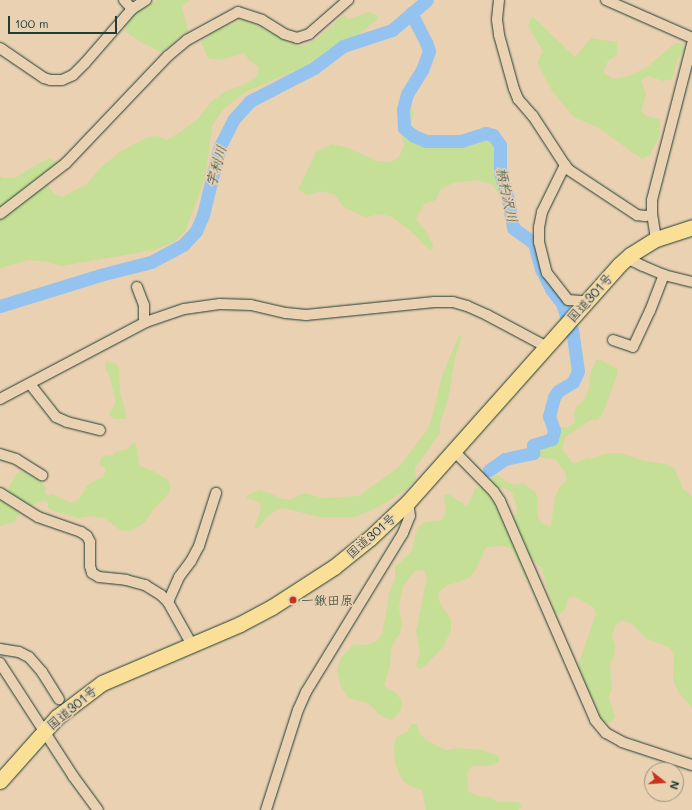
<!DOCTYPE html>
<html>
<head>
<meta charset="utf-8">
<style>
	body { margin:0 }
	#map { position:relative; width:692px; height:810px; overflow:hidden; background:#e9d1b1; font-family:Mali,"Klee One",sans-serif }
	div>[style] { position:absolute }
	.green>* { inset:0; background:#c6df96 }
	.river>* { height:13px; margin:-6.5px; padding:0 6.5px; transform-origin:6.5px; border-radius:6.5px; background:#94c3ef }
	.roads { filter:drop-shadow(0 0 1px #1f3d34) drop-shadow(0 0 1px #1f3d34) }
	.minor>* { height:10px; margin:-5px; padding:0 5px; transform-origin:5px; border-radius:5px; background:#e9d1b1 }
	.highway>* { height:15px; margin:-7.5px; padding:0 7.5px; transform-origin:7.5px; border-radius:7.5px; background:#fadf96 }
	.dots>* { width:11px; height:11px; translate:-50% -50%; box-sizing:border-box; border:2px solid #e9d1b1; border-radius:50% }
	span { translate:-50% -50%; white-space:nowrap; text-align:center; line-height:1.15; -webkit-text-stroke:3.5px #e9d1b1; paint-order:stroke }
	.street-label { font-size:13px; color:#1f3d34 }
	.poi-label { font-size:13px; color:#1f3d34 }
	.left { translate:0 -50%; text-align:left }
	.water-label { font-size:14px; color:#2b4a47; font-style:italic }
	.north { position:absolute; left:644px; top:762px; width:40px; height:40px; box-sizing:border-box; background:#e9d1b1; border:1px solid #98967f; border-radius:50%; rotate:107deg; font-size:11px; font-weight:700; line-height:16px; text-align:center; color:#1f3d34 }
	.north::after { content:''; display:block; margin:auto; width:14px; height:18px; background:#c8321e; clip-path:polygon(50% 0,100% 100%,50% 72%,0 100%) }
	.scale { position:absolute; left:8px; top:16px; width:109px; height:18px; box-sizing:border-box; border:2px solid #1f3d34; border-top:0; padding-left:5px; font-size:12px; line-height:14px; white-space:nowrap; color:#1f3d34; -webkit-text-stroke:3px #e9d1b1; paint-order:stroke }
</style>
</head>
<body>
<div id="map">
	<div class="green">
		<i style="clip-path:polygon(158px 0,190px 0,182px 6px,188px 31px,161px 52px,144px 44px,126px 32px,126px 21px,140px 9px)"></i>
		<i style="clip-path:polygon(369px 12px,377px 15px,378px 19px,359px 34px,333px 47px,305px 66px,246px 92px,223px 109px,212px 126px,205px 178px,194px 208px,185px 231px,174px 242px,154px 250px,61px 266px,48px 262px,29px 260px,0 268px,0 176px,3px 178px,15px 178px,39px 163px,51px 158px,57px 163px,48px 174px,48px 186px,54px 194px,62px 197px,87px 184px,101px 167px,120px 152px,148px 137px,157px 136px,167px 140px,180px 132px,198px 119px,211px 102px,226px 91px,243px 85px,256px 77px,259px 67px,250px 61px,244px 53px,220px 60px,208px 58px,201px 42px,214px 31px,244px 19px,288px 42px,303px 46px,317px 39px,344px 15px,349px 19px)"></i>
		<i style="clip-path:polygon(532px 16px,575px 57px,591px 38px,617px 42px,617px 54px,608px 61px,603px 72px,613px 79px,629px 76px,647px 67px,675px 43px,683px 43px,685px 51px,678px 58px,672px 79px,663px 81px,648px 76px,641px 80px,646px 95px,641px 111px,646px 116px,660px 119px,659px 137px,650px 155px,642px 159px,599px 128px,574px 117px,552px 91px,537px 63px,543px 51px,528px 26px)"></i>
		<i style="clip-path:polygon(409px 101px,413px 112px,411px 127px,415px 136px,439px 142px,490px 138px,498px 156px,498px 174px,504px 191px,501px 197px,493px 185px,477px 180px,453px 183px,441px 189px,436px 200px,425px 203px,416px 219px,427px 233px,433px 245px,432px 250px,426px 247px,413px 233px,392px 217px,381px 214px,365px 217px,344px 207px,334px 194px,320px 191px,308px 195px,298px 190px,316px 152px,332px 144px,349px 148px,376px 161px,391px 162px,398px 158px,404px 147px,399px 115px)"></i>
		<i style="clip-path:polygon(459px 335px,462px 336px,455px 357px,448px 400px,440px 423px,440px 433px,415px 468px,416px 479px,407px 489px,380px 506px,356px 517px,319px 517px,284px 508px,278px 509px,268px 516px,258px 528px,254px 529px,261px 508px,259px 502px,246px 498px,248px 495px,259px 490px,270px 493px,280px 498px,289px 500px,304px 493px,323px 498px,359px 496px,399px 467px,427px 430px,432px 417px,442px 376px)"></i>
		<i style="clip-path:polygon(596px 360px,601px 360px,617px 369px,617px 376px,602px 415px,598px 420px,591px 420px,565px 437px,562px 449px,573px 463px,576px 463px,588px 458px,592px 459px,603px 454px,620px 453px,645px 461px,666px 464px,674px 468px,683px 489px,692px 496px,692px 707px,679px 693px,673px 680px,674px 655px,669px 647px,645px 638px,632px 624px,622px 620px,615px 626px,612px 637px,615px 646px,614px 656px,610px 665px,612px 688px,609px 698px,615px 716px,610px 723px,599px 720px,597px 706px,586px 689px,578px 665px,596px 614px,594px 608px,574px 596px,568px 598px,565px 609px,559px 615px,555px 613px,541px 567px,531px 558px,524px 562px,531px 580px,527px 579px,512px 549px,504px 546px,486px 547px,476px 569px,470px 577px,459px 582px,447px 585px,438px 593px,439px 601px,451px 620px,451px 630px,443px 647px,426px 665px,419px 669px,416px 666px,420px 652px,416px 632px,427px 577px,424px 570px,415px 571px,403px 586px,399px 608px,402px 623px,400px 633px,391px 648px,390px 665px,384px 686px,396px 693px,402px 701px,401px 710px,392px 720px,386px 718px,378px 714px,375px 709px,367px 703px,349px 698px,341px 687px,337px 670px,341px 658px,354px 644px,365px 645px,376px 642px,382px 634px,388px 603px,389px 593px,395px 580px,395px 567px,412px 551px,417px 528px,425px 522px,442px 520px,446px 511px,444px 495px,449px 494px,466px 506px,470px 502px,475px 488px,483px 487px,493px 501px,501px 518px,507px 525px,515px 522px,517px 508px,513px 494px,506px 489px,496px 487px,491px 479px,497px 474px,506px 482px,515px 485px,523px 483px,535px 492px,538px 499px,537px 510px,538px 518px,543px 524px,551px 526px,555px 497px,561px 485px,567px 481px,565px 472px,555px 459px,541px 458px,538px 453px,542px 446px,550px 443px,561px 427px,567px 428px,575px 422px,574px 413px,577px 406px,584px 400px,589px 389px,590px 375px)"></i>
		<i style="clip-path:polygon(105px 362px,116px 363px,119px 368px,120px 392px,126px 415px,125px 419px,115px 419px,109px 415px,116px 402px,109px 375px,105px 368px)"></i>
		<i style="clip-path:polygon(134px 442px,136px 444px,139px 465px,153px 471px,168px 480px,171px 487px,168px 494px,153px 510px,145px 522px,130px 531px,120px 530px,104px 518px,90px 516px,78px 518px,57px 512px,48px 508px,48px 502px,44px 500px,21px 510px,14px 522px,0 526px,0 495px,2px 496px,7px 491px,16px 474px,23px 471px,38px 479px,46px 488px,45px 493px,48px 496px,52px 494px,72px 503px,79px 499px,88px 485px,96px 480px,103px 478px,106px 469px,99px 464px,101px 458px,105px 455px,112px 456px,116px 452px,127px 449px)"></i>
		<i style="clip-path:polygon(412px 724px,417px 724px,419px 732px,426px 740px,439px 747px,447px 750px,458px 748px,482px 750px,499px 756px,499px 762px,488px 766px,472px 766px,467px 774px,468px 791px,478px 796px,490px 797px,498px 802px,518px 802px,522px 806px,518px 810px,426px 810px,422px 790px,411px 786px,403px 781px,395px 764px,394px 744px,397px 736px,407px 732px)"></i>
	</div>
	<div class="river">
		<i style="left:411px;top:13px;width:33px;rotate:63deg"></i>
		<i style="left:426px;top:42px;width:9px;rotate:72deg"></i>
		<i style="left:429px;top:51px;width:20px;rotate:110deg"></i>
		<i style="left:422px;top:70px;width:28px;rotate:122deg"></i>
		<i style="left:407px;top:94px;width:16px;rotate:105deg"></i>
		<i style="left:403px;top:109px;width:19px;rotate:87deg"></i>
		<i style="left:404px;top:128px;width:13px;rotate:39deg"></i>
		<i style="left:414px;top:136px;width:13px;rotate:23deg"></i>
		<i style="left:426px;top:141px;width:35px"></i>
		<i style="left:461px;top:141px;width:26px;rotate:-18deg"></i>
		<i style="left:486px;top:133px;width:7px;rotate:16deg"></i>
		<i style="left:493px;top:135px;width:12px;rotate:55deg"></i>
		<i style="left:500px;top:145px;width:28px;rotate:90deg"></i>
		<i style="left:500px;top:173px;width:27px;rotate:73deg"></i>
		<i style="left:508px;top:199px;width:29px;rotate:80deg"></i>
		<i style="left:513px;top:228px;width:26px;rotate:36deg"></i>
		<i style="left:534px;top:243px;width:27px;rotate:75deg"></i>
		<i style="left:541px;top:269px;width:22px;rotate:63deg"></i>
		<i style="left:551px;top:289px;width:18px;rotate:52deg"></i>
		<i style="left:562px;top:303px;width:14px;rotate:73deg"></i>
		<i style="left:0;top:306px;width:105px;rotate:-17.2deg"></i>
		<i style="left:100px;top:275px;width:53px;rotate:-14.3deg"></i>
		<i style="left:151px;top:262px;width:36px;rotate:-28deg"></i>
		<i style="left:183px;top:245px;width:19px;rotate:-47deg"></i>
		<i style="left:196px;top:231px;width:17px;rotate:-66deg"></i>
		<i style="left:203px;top:215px;width:71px;rotate:-76.2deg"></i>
		<i style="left:220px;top:146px;width:29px;rotate:-63deg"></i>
		<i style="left:233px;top:120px;width:25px;rotate:-48deg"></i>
		<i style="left:250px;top:101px;width:72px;rotate:-27.3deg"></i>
		<i style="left:314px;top:68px;width:36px;rotate:-37deg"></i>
		<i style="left:343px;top:46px;width:52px;rotate:-18.1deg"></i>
		<i style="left:392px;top:30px;width:46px;rotate:-40.6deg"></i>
		<i style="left:489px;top:470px;width:19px;rotate:-35deg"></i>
		<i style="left:505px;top:459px;width:29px;rotate:-12deg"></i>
		<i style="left:533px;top:453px;width:8px;rotate:-90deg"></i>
		<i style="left:533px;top:445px;width:20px;rotate:-18deg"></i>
		<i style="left:552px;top:439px;width:9px;rotate:-77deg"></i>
		<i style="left:554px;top:430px;width:15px;rotate:-110deg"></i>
		<i style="left:549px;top:416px;width:20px;rotate:-75deg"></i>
		<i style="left:554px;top:397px;width:7px;rotate:-56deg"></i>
		<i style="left:558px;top:391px;width:17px;rotate:-31deg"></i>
		<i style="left:573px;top:382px;width:12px;rotate:-66deg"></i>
		<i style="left:578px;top:371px;width:42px;rotate:-98.1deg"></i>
	</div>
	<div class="roads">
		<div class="minor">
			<i style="left:124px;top:0;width:12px;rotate:48deg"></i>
			<i style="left:499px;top:0;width:20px;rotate:96deg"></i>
			<i style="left:497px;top:20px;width:15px;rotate:82deg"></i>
			<i style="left:499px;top:35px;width:56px;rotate:74.5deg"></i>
			<i style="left:514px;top:89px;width:11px;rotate:68deg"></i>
			<i style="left:518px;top:99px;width:23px;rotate:49deg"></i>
			<i style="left:533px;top:116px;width:59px;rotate:56.9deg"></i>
			<i style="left:565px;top:165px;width:6px;rotate:51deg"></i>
			<i style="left:569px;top:170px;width:82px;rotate:33.5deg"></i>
			<i style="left:637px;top:215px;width:8px;rotate:7deg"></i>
			<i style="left:645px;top:216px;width:7px;rotate:-8deg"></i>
			<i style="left:606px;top:0;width:94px;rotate:23.8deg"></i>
			<i style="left:0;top:48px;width:53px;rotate:34.3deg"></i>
			<i style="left:44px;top:78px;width:6px;rotate:18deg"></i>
			<i style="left:50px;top:80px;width:12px"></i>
			<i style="left:62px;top:80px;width:12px;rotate:-24deg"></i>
			<i style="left:73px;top:75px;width:17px;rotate:-45deg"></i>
			<i style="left:85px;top:63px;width:72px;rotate:-49deg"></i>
			<i style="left:132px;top:9px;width:17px;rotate:-33deg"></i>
			<i style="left:565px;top:165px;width:52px;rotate:116.1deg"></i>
			<i style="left:542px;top:212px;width:15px;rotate:101deg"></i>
			<i style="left:539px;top:227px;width:15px;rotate:90deg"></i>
			<i style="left:539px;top:242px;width:32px;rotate:76deg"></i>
			<i style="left:547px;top:273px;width:34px;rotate:52deg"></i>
			<i style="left:568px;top:300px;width:13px;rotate:4deg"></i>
			<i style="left:581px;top:301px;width:4px;rotate:45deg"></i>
			<i style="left:0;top:214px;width:83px;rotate:-37.7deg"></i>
			<i style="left:66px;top:163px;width:148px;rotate:-46.4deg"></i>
			<i style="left:168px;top:56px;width:25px;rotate:-40deg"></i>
			<i style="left:187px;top:40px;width:58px;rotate:-28.8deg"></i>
			<i style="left:238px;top:12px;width:25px;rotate:18deg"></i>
			<i style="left:262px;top:20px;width:26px;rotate:32deg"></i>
			<i style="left:284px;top:34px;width:14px;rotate:17deg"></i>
			<i style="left:297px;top:38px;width:13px;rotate:-18deg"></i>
			<i style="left:309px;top:34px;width:52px;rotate:-41.1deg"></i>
			<i style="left:656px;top:239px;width:24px;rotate:-99deg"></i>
			<i style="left:652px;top:215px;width:15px;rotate:-90deg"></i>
			<i style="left:652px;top:200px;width:161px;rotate:-75.6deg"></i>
			<i style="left:630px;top:255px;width:7px;rotate:63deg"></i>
			<i style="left:633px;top:261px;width:11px;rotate:27deg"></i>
			<i style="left:643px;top:266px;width:23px;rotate:23deg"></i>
			<i style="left:664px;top:275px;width:29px;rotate:14deg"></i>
			<i style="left:137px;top:287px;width:19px;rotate:69deg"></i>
			<i style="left:144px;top:305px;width:13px;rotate:90deg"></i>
			<i style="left:144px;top:318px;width:4px;rotate:63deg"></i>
			<i style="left:613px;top:340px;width:21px;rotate:19deg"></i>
			<i style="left:633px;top:347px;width:40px;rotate:-65deg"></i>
			<i style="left:650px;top:311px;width:39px;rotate:-69deg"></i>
			<i style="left:30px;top:384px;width:42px;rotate:51.8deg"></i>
			<i style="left:56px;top:417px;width:12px;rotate:24deg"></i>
			<i style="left:67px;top:422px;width:34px;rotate:14deg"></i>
			<i style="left:0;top:399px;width:165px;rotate:-27.8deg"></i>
			<i style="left:146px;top:322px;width:40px;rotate:-18.9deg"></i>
			<i style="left:184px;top:309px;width:36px;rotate:-8deg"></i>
			<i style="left:220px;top:304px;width:31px;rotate:2deg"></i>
			<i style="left:251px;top:305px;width:36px;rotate:13deg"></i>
			<i style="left:286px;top:313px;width:20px;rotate:6deg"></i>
			<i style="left:306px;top:315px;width:129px;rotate:-5.8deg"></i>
			<i style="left:434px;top:302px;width:19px"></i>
			<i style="left:453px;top:302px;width:15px;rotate:16deg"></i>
			<i style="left:467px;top:306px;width:22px;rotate:24deg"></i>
			<i style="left:487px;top:315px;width:68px;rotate:28.1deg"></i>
			<i style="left:455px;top:452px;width:56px;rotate:45.7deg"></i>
			<i style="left:494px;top:492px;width:11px;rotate:56deg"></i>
			<i style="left:500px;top:501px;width:239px;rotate:66.5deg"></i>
			<i style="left:595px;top:720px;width:17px;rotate:50deg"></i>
			<i style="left:606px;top:733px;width:18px;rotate:29deg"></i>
			<i style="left:622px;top:742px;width:74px;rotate:18.2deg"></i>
			<i style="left:0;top:454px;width:17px;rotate:17deg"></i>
			<i style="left:16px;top:459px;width:31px;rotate:32deg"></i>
			<i style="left:0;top:493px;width:45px;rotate:32.3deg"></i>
			<i style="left:38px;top:517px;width:46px;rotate:19.2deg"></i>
			<i style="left:81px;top:532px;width:7px;rotate:34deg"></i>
			<i style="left:87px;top:536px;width:7px;rotate:63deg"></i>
			<i style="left:90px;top:542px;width:24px;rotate:90deg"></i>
			<i style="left:90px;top:566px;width:7px;rotate:74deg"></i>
			<i style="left:92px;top:573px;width:8px;rotate:30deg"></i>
			<i style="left:99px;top:577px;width:27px;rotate:6deg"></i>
			<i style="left:126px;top:580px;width:20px;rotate:15deg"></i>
			<i style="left:145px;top:585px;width:19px;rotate:32deg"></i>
			<i style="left:161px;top:595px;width:10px;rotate:45deg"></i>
			<i style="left:168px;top:602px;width:49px;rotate:60.8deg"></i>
			<i style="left:168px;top:602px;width:27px;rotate:-66deg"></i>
			<i style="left:179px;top:577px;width:20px;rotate:-53deg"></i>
			<i style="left:191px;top:561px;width:17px;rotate:-62deg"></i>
			<i style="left:199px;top:546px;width:56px;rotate:-72.2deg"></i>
			<i style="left:0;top:649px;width:19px;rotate:9deg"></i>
			<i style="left:19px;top:652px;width:11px;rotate:27deg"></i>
			<i style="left:29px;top:657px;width:20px;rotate:49deg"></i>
			<i style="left:42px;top:672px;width:32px;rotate:58deg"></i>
			<i style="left:0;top:663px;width:135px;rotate:57.1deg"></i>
			<i style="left:73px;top:776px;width:42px;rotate:53.7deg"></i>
			<i style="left:266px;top:810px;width:105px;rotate:-72.3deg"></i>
			<i style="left:298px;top:710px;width:20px;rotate:-66deg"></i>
			<i style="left:306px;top:692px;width:186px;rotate:-58.6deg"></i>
			<i style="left:403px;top:533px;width:18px;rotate:-68deg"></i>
			<i style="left:410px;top:516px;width:14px;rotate:-98deg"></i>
		</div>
		<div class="highway">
			<i style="left:0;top:781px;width:86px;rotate:-48.3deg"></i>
			<i style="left:57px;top:717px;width:56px;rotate:-37.1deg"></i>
			<i style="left:102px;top:683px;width:150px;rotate:-23.1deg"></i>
			<i style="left:240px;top:624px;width:36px;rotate:-28deg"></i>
			<i style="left:272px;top:607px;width:74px;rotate:-32.8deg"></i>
			<i style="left:334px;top:567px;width:46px;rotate:-38.9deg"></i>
			<i style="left:370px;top:538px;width:52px;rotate:-43.5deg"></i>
			<i style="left:408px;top:502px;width:317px;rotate:-48.3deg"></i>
			<i style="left:619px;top:265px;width:15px;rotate:-42deg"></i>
			<i style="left:630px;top:255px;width:31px;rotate:-32deg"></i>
			<i style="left:656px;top:239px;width:38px;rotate:-18deg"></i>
		</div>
	</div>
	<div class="dots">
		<i style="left:293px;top:600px;background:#c8321e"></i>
	</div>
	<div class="street-label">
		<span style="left:590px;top:298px;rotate:-48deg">国道301号</span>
		<span style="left:371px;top:536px;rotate:-41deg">国道301号</span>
		<span style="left:72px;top:708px;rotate:-40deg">国道301号</span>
	</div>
	<div class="poi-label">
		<span class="left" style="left:301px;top:600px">一鍬田原</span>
	</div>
	<div class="water-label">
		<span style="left:216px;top:166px;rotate:-74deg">宇利川</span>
		<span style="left:507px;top:195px;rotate:78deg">柄杓沢川</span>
	</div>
	<div class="north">N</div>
	<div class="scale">100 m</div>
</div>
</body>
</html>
